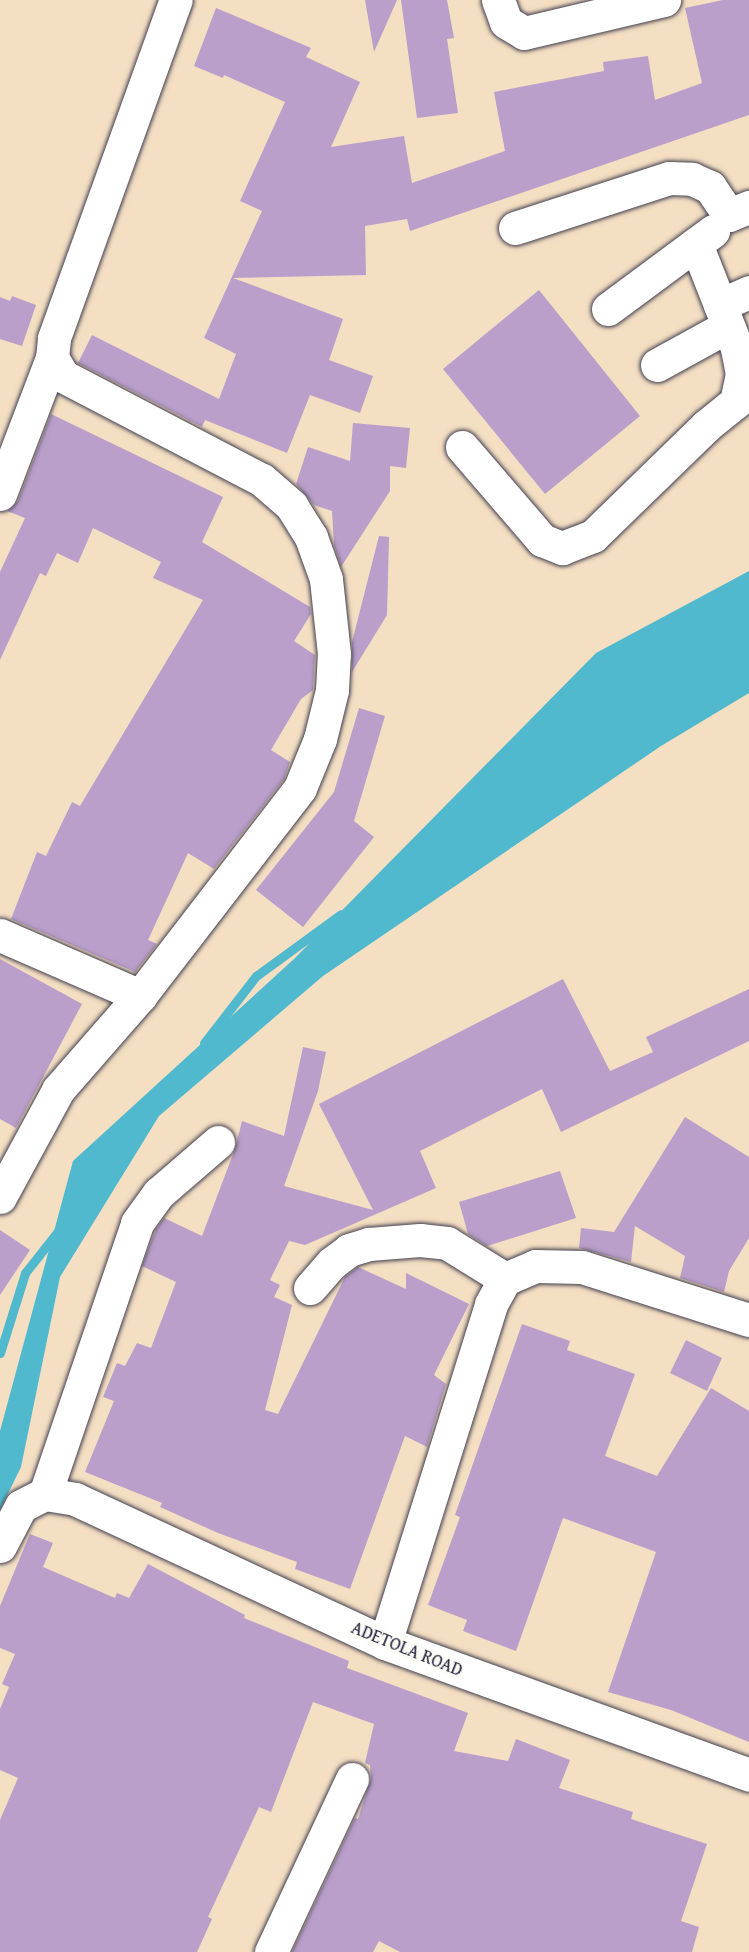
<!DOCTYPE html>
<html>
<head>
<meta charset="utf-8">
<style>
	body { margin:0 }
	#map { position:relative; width:749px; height:1952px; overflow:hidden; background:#f4dfc3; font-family:"Gentium Book Plus",serif }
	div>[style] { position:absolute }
	.water>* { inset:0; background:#50b9ce }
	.stream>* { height:9px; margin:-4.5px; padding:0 4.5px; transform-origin:4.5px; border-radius:4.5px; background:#50b9ce }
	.building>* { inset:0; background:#b99fc9 }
	.roads { filter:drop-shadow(0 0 2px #423e4f) drop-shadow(0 0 2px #423e4f) }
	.minor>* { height:33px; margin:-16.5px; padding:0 16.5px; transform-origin:16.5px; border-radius:16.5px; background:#fff }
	span { translate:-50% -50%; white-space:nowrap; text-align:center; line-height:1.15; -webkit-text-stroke:6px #fdfcf7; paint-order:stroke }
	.street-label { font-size:18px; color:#22223b }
</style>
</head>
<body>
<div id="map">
	<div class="water">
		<i style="clip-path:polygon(749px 571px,749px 693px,661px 746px,323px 976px,159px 1116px,60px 1277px,21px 1467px,0 1510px,0 1431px,73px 1161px,294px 959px,596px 653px)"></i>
	</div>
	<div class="stream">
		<i style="left:204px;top:1043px;width:85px;rotate:-52.2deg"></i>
		<i style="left:256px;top:976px;width:105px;rotate:-36.1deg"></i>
		<i style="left:0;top:1353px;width:84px;rotate:-72.6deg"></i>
		<i style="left:25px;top:1273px;width:55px;rotate:-51.7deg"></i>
	</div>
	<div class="building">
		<i style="clip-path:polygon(365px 0,397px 0,374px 52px)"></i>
		<i style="clip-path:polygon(401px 0,447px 0,454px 38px,447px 39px,458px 113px,417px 118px)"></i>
		<i style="clip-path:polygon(723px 0,749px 0,749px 115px,410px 231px,407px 219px,365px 226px,366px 275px,233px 278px,343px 319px,329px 360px,373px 376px,360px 413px,310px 395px,287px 453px,205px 420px,202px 427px,78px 363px,92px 335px,219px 399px,236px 354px,204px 338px,262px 211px,240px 201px,285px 102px,224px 75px,223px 78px,194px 66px,216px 8px,311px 48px,306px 57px,360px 82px,331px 147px,404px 136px,412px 183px,505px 151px,494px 92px,604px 71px,603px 62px,648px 56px,655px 100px,702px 83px,685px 8px)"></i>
		<i style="clip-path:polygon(539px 290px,640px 416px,545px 494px,443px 369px)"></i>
		<i style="clip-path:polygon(12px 296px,36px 305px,22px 346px,0 339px,0 297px,10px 301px)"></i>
		<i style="clip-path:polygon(51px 414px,223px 497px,202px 542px,310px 607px,311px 614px,294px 641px,315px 655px,313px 690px,301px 699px,271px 750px,290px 762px,284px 779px,214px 869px,188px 853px,148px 940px,157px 944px,135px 972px,11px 919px,37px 852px,46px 856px,72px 802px,80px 806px,203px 600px,153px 578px,161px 562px,93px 528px,78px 563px,57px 553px,46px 576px,40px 573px,0 660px,0 572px,25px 518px,7px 511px,18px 501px)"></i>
		<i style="clip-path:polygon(353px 423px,410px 428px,406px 468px,390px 466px,390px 491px,341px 567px,334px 545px,332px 511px,314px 505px,296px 484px,308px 447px,350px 461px)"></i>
		<i style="clip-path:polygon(379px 536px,389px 537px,387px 615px,352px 672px,352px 642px)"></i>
		<i style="clip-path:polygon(359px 708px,385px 716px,354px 821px,374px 837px,303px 927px,256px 890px,334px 792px)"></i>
		<i style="clip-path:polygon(0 959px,82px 1004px,16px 1128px,0 1119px)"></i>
		<i style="clip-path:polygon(563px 979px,610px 1071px,653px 1052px,646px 1037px,749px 989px,749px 1041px,561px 1132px,542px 1089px,420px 1151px,436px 1188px,305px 1245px,289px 1241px,270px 1280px,280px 1285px,274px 1297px,292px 1305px,265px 1410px,278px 1414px,345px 1277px,358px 1267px,406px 1289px,406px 1273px,469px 1304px,434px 1375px,446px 1384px,427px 1447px,405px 1436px,350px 1589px,295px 1569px,297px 1562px,218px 1533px,160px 1507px,162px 1503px,85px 1472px,114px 1401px,103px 1397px,117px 1363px,125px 1366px,137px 1343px,151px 1348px,176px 1282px,142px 1266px,156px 1229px,164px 1218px,202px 1236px,235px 1149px,242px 1121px,284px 1136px,303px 1047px,326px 1052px,318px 1091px,284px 1186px,373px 1210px,319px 1104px)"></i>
		<i style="clip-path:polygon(685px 1117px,749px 1157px,749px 1238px,729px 1271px,724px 1292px,680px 1278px,685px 1256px,635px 1226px,631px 1262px,579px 1248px,581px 1228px,614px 1232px)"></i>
		<i style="clip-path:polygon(560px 1171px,576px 1218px,487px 1246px,468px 1234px,459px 1202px)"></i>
		<i style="clip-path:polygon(0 1230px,30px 1250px,0 1295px)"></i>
		<i style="clip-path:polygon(522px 1324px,570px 1341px,567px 1350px,635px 1374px,605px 1456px,657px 1476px,711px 1388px,749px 1411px,749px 1742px,671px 1710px,608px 1692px,656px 1552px,563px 1518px,516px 1651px,463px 1631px,467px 1620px,428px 1605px,460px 1517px,455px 1515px)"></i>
		<i style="clip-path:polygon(686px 1340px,722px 1358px,707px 1391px,670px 1373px)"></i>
		<i style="clip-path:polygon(30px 1534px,53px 1543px,43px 1567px,115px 1598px,117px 1593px,129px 1598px,148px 1564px,245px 1615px,244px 1618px,349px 1661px,347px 1668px,468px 1713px,454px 1751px,508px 1761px,516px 1739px,570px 1760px,559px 1788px,633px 1812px,631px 1819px,707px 1844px,681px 1921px,699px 1927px,692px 1952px,400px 1952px,379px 1941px,373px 1952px,292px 1952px,355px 1818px,358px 1819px,371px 1778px,370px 1765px,365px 1763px,374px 1724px,313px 1702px,271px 1812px,259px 1807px,208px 1917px,212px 1919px,197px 1952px,0 1952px,0 1820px,18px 1778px,0 1770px,0 1709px,9px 1687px,2px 1684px,15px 1654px,0 1648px,0 1606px)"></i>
	</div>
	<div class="roads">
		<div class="minor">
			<i style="left:498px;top:0;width:23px;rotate:70deg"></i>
			<i style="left:506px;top:22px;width:21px;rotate:31deg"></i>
			<i style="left:524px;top:33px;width:144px;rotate:-13.3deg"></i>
			<i style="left:515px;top:228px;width:162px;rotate:-18deg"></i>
			<i style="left:669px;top:178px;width:23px;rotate:2deg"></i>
			<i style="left:692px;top:179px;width:20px;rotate:24deg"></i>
			<i style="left:710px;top:187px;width:34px;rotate:56deg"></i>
			<i style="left:729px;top:215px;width:22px;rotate:-22deg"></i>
			<i style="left:720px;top:305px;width:32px;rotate:-24deg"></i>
			<i style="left:608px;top:309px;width:131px;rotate:-36.6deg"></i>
			<i style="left:657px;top:365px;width:81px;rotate:-28.8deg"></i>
			<i style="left:462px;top:447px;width:123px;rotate:49.3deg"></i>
			<i style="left:542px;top:540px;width:22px;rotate:22deg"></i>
			<i style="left:562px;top:548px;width:33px;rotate:-21deg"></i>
			<i style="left:593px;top:536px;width:158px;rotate:-44.2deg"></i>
			<i style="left:706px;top:426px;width:38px;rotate:-39deg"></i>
			<i style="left:736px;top:402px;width:29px;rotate:-78deg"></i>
			<i style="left:742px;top:374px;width:26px;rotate:-101deg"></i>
			<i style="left:737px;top:348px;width:112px;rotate:-111.5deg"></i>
			<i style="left:0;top:494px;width:146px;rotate:-69.1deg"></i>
			<i style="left:52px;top:358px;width:20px;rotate:-84deg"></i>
			<i style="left:54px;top:338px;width:359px;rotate:-70.2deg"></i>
			<i style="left:0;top:935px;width:153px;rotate:23.5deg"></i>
			<i style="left:0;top:1197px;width:122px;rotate:-61.5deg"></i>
			<i style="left:58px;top:1090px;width:125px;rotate:-48.9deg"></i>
			<i style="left:140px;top:996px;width:262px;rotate:-52.4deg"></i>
			<i style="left:300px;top:788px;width:53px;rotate:-67.8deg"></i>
			<i style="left:320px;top:739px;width:50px;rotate:-76.2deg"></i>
			<i style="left:332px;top:690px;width:36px;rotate:-87deg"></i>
			<i style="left:334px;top:654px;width:75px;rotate:-96.1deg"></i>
			<i style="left:326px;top:579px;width:45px;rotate:-109.7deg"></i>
			<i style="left:311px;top:537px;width:36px;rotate:-122deg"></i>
			<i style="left:292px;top:506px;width:40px;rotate:-139deg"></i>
			<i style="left:262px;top:480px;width:225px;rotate:-152.4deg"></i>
			<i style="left:63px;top:376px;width:21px;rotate:-121deg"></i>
			<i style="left:310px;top:1288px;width:33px;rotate:-49deg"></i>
			<i style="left:332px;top:1263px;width:21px;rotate:-37deg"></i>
			<i style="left:349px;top:1250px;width:21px;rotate:-17deg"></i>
			<i style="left:369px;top:1244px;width:51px;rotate:-4.5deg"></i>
			<i style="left:420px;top:1240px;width:27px;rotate:6deg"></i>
			<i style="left:447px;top:1243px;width:68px;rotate:31.8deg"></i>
			<i style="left:45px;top:1494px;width:286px;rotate:-71.2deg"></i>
			<i style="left:137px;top:1223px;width:37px;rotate:-54deg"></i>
			<i style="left:159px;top:1193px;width:78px;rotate:-40.8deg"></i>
			<i style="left:0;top:1546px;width:45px;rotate:-62.3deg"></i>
			<i style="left:21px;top:1506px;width:27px;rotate:-27deg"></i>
			<i style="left:45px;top:1494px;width:30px;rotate:9deg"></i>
			<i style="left:75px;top:1499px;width:342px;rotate:24.9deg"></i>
			<i style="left:385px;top:1643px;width:387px;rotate:19.9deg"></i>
			<i style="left:385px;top:1643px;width:355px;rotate:-72.6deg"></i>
			<i style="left:491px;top:1304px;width:29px;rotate:-61deg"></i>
			<i style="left:505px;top:1279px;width:33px;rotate:-23deg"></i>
			<i style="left:535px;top:1266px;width:47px;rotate:1.2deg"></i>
			<i style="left:582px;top:1267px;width:175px;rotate:17.6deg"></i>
			<i style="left:271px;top:1952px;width:191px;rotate:-64.9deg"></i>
		</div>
	</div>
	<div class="street-label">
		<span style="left:407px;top:1649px;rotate:22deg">ADETOLA ROAD</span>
	</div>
</div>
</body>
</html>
